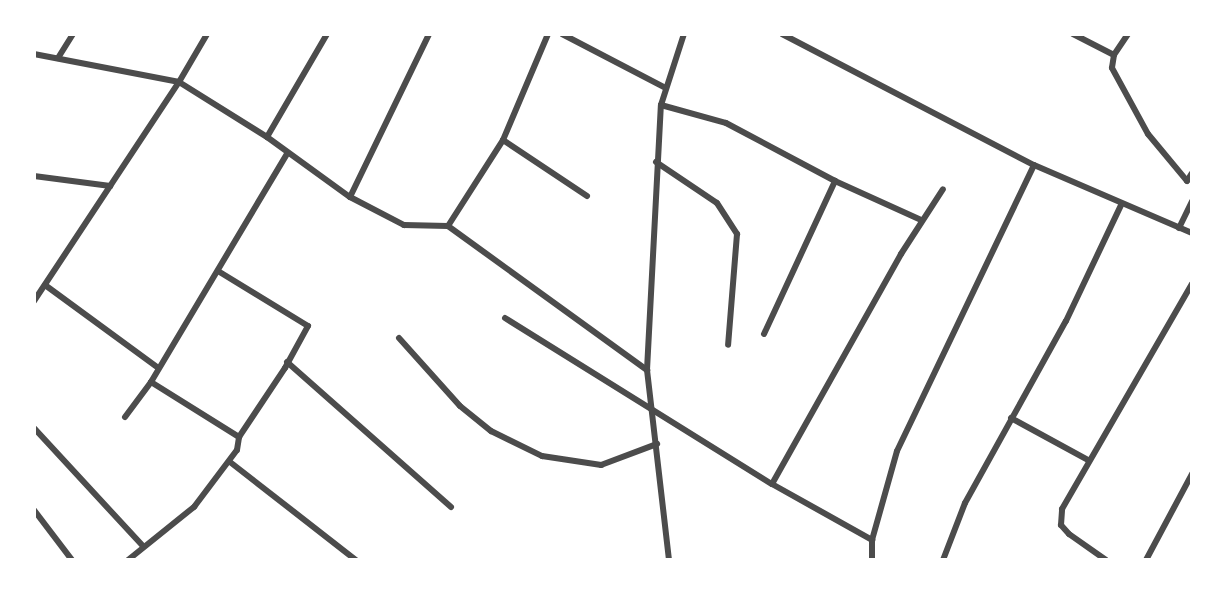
<!DOCTYPE html>
<html>
<head>
<meta charset="utf-8">
<style>
	body { margin:0 }
	#map { position:relative; width:1226px; height:594px; overflow:hidden; background:#fff; font-family:"PT Sans Narrow",sans-serif }
	div>[style] { position:absolute }
	.minor>* { height:6px; margin:-3px; padding:0 3px; transform-origin:3px; border-radius:3px; background:#4c4c4c }
	span { translate:-50% -50%; white-space:nowrap; text-align:center; line-height:1.15; -webkit-text-stroke:4.5px #fff; paint-order:stroke }
	.frame { position:absolute; inset:0; border:36px solid #fff; pointer-events:none }
</style>
</head>
<body>
<div id="map">
	<div class="minor">
		<i style="left:548px;top:34px;width:115px;rotate:113deg"></i>
		<i style="left:503px;top:140px;width:101px;rotate:33.7deg"></i>
		<i style="left:562px;top:34px;width:115px;rotate:27.5deg"></i>
		<i style="left:782px;top:34px;width:284px;rotate:27.5deg"></i>
		<i style="left:1034px;top:165px;width:172px;rotate:23.3deg"></i>
		<i style="left:1073px;top:34px;width:46px;rotate:27.1deg"></i>
		<i style="left:1128px;top:34px;width:25px;rotate:124deg"></i>
		<i style="left:1114px;top:55px;width:13px;rotate:99deg"></i>
		<i style="left:1112px;top:68px;width:75px;rotate:61.4deg"></i>
		<i style="left:1148px;top:134px;width:61px;rotate:50.3deg"></i>
		<i style="left:1187px;top:181px;width:9px;rotate:-58deg"></i>
		<i style="left:34px;top:54px;width:148px;rotate:10.9deg"></i>
		<i style="left:179px;top:82px;width:56px;rotate:-59.7deg"></i>
		<i style="left:58px;top:58px;width:28px;rotate:-58deg"></i>
		<i style="left:661px;top:105px;width:67px;rotate:15.5deg"></i>
		<i style="left:726px;top:123px;width:123px;rotate:28deg"></i>
		<i style="left:835px;top:181px;width:94px;rotate:24.4deg"></i>
		<i style="left:267px;top:137px;width:119px;rotate:-59.8deg"></i>
		<i style="left:656px;top:162px;width:73px;rotate:33.9deg"></i>
		<i style="left:717px;top:203px;width:37px;rotate:57deg"></i>
		<i style="left:737px;top:234px;width:111px;rotate:94.6deg"></i>
		<i style="left:34px;top:176px;width:77px;rotate:7.5deg"></i>
		<i style="left:350px;top:197px;width:61px;rotate:27.4deg"></i>
		<i style="left:404px;top:225px;width:44px;rotate:1.3deg"></i>
		<i style="left:448px;top:226px;width:102px;rotate:-57.4deg"></i>
		<i style="left:448px;top:226px;width:246px;rotate:35.9deg"></i>
		<i style="left:1179px;top:228px;width:30px;rotate:-64deg"></i>
		<i style="left:45px;top:285px;width:139px;rotate:36.2deg"></i>
		<i style="left:34px;top:301px;width:263px;rotate:-56.5deg"></i>
		<i style="left:179px;top:82px;width:104px;rotate:32deg"></i>
		<i style="left:267px;top:137px;width:102px;rotate:35.9deg"></i>
		<i style="left:350px;top:197px;width:181px;rotate:-64.1deg"></i>
		<i style="left:505px;top:318px;width:314px;rotate:31.9deg"></i>
		<i style="left:772px;top:484px;width:115px;rotate:29.2deg"></i>
		<i style="left:872px;top:540px;width:20px;rotate:90deg"></i>
		<i style="left:764px;top:334px;width:169px;rotate:-65.1deg"></i>
		<i style="left:399px;top:338px;width:91px;rotate:48.1deg"></i>
		<i style="left:460px;top:406px;width:40px;rotate:39deg"></i>
		<i style="left:491px;top:431px;width:57px;rotate:26.1deg"></i>
		<i style="left:542px;top:456px;width:60px;rotate:8.7deg"></i>
		<i style="left:601px;top:465px;width:60px;rotate:-20.6deg"></i>
		<i style="left:287px;top:362px;width:219px;rotate:41.5deg"></i>
		<i style="left:151px;top:382px;width:104px;rotate:32deg"></i>
		<i style="left:239px;top:437px;width:83px;rotate:-56.3deg"></i>
		<i style="left:285px;top:368px;width:48px;rotate:-61.3deg"></i>
		<i style="left:308px;top:326px;width:105px;rotate:-148.6deg"></i>
		<i style="left:125px;top:417px;width:44px;rotate:-53.4deg"></i>
		<i style="left:151px;top:382px;width:265px;rotate:-59.2deg"></i>
		<i style="left:1011px;top:418px;width:88px;rotate:28.6deg"></i>
		<i style="left:34px;top:428px;width:161px;rotate:47.3deg"></i>
		<i style="left:230px;top:462px;width:160px;rotate:37.9deg"></i>
		<i style="left:772px;top:484px;width:264px;rotate:-60.7deg"></i>
		<i style="left:901px;top:254px;width:77px;rotate:-57.1deg"></i>
		<i style="left:34px;top:510px;width:63px;rotate:52.8deg"></i>
		<i style="left:872px;top:540px;width:92px;rotate:-74.3deg"></i>
		<i style="left:897px;top:451px;width:317px;rotate:-64.4deg"></i>
		<i style="left:128px;top:560px;width:85px;rotate:-38.8deg"></i>
		<i style="left:194px;top:507px;width:71px;rotate:-53deg"></i>
		<i style="left:237px;top:450px;width:13px;rotate:-81deg"></i>
		<i style="left:669px;top:560px;width:191px;rotate:-96.6deg"></i>
		<i style="left:647px;top:370px;width:265px;rotate:-87deg"></i>
		<i style="left:661px;top:105px;width:75px;rotate:-72.1deg"></i>
		<i style="left:943px;top:560px;width:61px;rotate:-68.9deg"></i>
		<i style="left:965px;top:503px;width:208px;rotate:-61deg"></i>
		<i style="left:1066px;top:321px;width:128px;rotate:-64.6deg"></i>
		<i style="left:1106px;top:560px;width:45px;rotate:-144.9deg"></i>
		<i style="left:1069px;top:534px;width:12px;rotate:-132deg"></i>
		<i style="left:1061px;top:525px;width:16px;rotate:-86deg"></i>
		<i style="left:1062px;top:509px;width:260px;rotate:-60deg"></i>
		<i style="left:1146px;top:560px;width:98px;rotate:-61.9deg"></i>
	</div>
	<div class="frame"></div>
</div>
</body>
</html>
